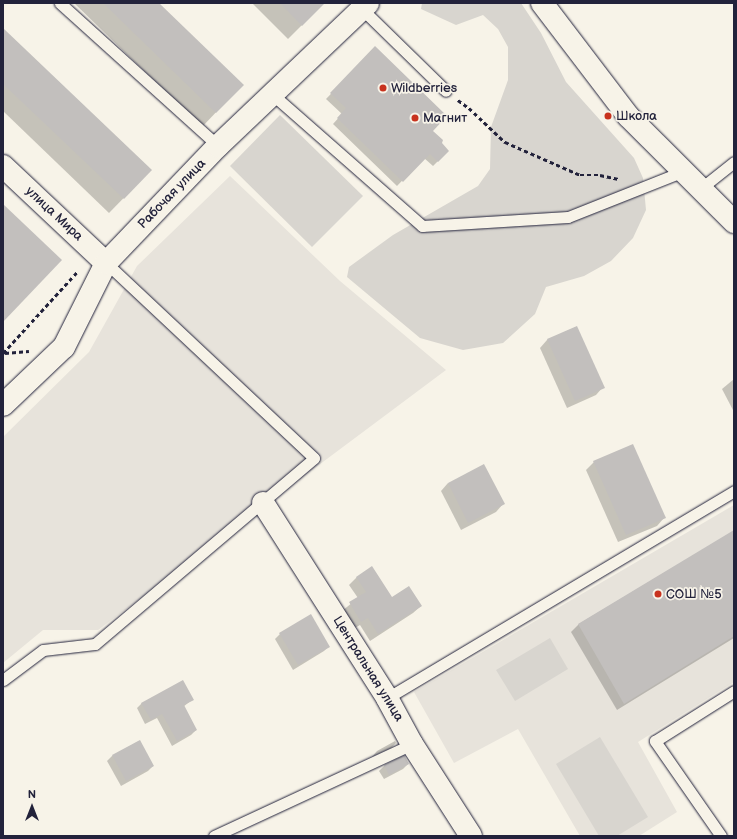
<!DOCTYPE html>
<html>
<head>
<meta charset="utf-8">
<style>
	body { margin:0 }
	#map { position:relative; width:737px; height:839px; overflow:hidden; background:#f7f3e8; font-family:"Balsamiq Sans",sans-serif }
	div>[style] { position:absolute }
	.built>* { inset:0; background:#e7e3db }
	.green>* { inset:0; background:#d8d5cf }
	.shadow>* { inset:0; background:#0003 }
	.building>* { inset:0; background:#c2bfbd }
	.path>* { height:2.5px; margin-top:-1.25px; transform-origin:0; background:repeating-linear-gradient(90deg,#22223b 0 4px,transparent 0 7px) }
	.roads { filter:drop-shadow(0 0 1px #22223b) drop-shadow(0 0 1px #22223b) }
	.lane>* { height:11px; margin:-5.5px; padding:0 5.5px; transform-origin:5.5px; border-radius:5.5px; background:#f7f3e8 }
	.street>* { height:22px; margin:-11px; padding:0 11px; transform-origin:11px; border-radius:11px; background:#f7f3e8 }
	.secondary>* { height:22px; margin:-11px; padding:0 11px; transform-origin:11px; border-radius:11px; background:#f7f3e8 }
	.dots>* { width:11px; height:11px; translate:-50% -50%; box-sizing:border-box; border:2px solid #f7f3e8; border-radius:50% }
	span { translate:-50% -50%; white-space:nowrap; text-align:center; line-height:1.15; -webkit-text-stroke:3.5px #f7f3e8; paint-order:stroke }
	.poi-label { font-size:13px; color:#22223b }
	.left { translate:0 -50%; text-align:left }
	.street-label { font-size:13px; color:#22223b }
	.frame { position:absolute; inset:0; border:4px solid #22223b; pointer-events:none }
	.north { position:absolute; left:12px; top:787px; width:40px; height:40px; -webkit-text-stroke:3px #f7f3e8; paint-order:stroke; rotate:0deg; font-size:11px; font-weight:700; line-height:16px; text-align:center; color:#22223b }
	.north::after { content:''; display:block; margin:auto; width:14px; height:18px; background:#22223b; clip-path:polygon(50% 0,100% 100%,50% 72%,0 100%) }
</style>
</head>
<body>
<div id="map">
	<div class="built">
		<i style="clip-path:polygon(230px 176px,340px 281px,446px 370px,98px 630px,43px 630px,3px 663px,3px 437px,89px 352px,137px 266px)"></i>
		<i style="clip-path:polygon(734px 505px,734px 682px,638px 742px,677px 812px,639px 836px,580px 836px,518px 729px,454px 763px,414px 692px)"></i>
	</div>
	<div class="green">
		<i style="clip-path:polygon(422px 3px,521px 3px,541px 33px,566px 82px,634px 158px,643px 178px,646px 210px,633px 238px,611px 261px,584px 276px,546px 287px,535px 314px,503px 343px,463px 350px,420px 338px,347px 277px,349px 267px,393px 235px,478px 186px,490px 169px,491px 127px,508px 80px,508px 47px,498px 29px,483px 15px,456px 25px,421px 9px)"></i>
		<i style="clip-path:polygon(280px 115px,363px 196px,312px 247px,230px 166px)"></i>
		<i style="clip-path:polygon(550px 638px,568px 669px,515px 701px,496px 670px)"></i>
		<i style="clip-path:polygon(600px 737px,648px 817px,617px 836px,599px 836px,556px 764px)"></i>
	</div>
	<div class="shadow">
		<i style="clip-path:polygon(74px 3px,158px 3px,242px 85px,202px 127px)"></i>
		<i style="clip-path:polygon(252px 3px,324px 3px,288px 39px)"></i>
		<i style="clip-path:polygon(3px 29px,151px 170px,109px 213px,3px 111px)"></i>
		<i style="clip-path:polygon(375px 48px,431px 131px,448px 151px,433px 166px,424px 158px,397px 186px,333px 124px,342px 114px,326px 99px)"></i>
		<i style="clip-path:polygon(576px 327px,603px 387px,596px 395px,567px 408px,540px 348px,547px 340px)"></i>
		<i style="clip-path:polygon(734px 379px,734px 412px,722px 389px)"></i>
		<i style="clip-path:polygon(594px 462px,664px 518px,657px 526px,618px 542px,586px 470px)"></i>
		<i style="clip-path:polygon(448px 483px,503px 504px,496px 512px,461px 530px,441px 491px)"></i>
		<i style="clip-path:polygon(734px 531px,734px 638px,617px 710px,571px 632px,579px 624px)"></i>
		<i style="clip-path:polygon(357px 577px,392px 598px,421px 606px,413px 613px,370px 641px,360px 625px,353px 629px,342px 611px,358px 598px,349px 585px)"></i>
		<i style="clip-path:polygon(280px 634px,329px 646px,324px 651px,293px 670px,275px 639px)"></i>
		<i style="clip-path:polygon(193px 699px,183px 707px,196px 730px,191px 735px,172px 746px,157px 718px,145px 724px,137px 708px,142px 703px)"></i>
		<i style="clip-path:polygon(139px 741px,153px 766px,148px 771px,121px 786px,107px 761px,112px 756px)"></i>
		<i style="clip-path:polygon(395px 741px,396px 743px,391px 748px,372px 757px,377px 751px)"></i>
		<i style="clip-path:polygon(408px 764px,403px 769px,384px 779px,379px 771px,384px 766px)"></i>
	</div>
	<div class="building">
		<i style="clip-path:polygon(103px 3px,159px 3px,244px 85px,216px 113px)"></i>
		<i style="clip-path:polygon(280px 3px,325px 3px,302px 26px)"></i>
		<i style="clip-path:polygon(3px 28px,152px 170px,124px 199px,3px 84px)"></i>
		<i style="clip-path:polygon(375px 46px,447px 116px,433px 131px,443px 140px,442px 143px,449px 151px,438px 162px,430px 154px,403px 182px,337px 118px,346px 108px,330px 93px)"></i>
		<i style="clip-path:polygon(3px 204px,62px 260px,3px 322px)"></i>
		<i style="clip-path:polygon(577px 326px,605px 388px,575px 401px,547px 339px)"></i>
		<i style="clip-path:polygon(633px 444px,666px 518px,626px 535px,593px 461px)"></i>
		<i style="clip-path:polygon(484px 464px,505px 504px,468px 523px,448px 483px)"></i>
		<i style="clip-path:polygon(734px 530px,734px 636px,624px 704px,578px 624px)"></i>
		<i style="clip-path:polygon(372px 566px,392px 597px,409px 586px,422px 606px,378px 634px,368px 618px,361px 622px,349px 602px,366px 592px,356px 577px)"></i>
		<i style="clip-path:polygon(311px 614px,330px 647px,298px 665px,279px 633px)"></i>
		<i style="clip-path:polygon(183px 680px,194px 700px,184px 705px,197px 730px,177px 741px,162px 714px,151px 720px,141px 703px)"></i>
		<i style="clip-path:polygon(140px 740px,154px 766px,126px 781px,112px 755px)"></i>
		<i style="clip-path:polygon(404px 755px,409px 764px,389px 775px,384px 765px)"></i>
	</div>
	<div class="path">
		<i style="left:458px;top:100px;width:14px;rotate:36deg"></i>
		<i style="left:469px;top:108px;width:50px;rotate:43.4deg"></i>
		<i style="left:505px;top:142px;width:82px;rotate:23.7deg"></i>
		<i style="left:580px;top:175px;width:20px"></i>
		<i style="left:600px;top:175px;width:19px;rotate:12deg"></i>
		<i style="left:3px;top:351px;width:3px;rotate:45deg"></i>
		<i style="left:5px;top:353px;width:24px;rotate:-5deg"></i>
		<i style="left:3px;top:353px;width:110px;rotate:-47.6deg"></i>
	</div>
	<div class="roads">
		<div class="lane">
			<i style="left:60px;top:3px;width:213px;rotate:42.1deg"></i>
			<i style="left:362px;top:9px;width:117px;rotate:44.3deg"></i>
			<i style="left:272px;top:94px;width:200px;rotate:41.3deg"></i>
			<i style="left:422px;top:226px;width:146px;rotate:-3.5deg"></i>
			<i style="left:568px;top:217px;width:125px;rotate:-21.6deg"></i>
			<i style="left:700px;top:189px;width:43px;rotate:-38.5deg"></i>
			<i style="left:3px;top:680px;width:50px;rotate:-36.9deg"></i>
			<i style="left:43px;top:650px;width:52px;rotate:-6.6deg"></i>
			<i style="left:95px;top:644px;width:287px;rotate:-40.3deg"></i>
			<i style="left:314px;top:458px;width:285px;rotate:-136.8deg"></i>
			<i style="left:387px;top:698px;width:404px;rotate:-30.8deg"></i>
			<i style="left:214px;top:836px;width:218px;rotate:-24.9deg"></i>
			<i style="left:721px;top:836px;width:116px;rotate:-124.8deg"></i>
			<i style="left:655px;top:741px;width:93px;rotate:-32.3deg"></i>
		</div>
		<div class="street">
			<i style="left:3px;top:166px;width:141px;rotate:43.3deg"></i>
			<i style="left:3px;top:405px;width:84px;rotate:-43.6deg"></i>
			<i style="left:64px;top:347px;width:94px;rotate:-63.4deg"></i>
			<i style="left:106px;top:263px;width:162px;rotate:-46.3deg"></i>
			<i style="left:218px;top:146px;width:207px;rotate:-43.6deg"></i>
			<i style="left:263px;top:503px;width:231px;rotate:57.5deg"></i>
			<i style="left:387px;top:698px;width:52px;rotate:61.5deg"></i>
			<i style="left:412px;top:744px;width:109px;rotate:57.3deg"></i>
		</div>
		<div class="secondary">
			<i style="left:542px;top:3px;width:142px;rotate:52.7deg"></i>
			<i style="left:628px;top:116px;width:150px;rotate:45deg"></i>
		</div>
	</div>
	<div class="dots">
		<i style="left:383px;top:88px;background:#c8321e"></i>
		<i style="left:608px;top:116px;background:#c8321e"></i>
		<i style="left:415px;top:118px;background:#c8321e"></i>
		<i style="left:658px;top:594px;background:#c8321e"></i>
	</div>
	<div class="poi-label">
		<span class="left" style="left:391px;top:88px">Wildberries</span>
		<span class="left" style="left:616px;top:116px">Школа</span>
		<span class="left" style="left:423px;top:118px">Магнит</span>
		<span class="left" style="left:666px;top:594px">СОШ №5</span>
	</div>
	<div class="street-label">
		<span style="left:172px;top:194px;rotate:-46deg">Рабочая улица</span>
		<span style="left:54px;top:214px;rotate:43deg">улица Мира</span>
		<span style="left:368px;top:669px;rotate:58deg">Центральная улица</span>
	</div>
	<div class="frame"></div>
	<div class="north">N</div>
</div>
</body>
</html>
